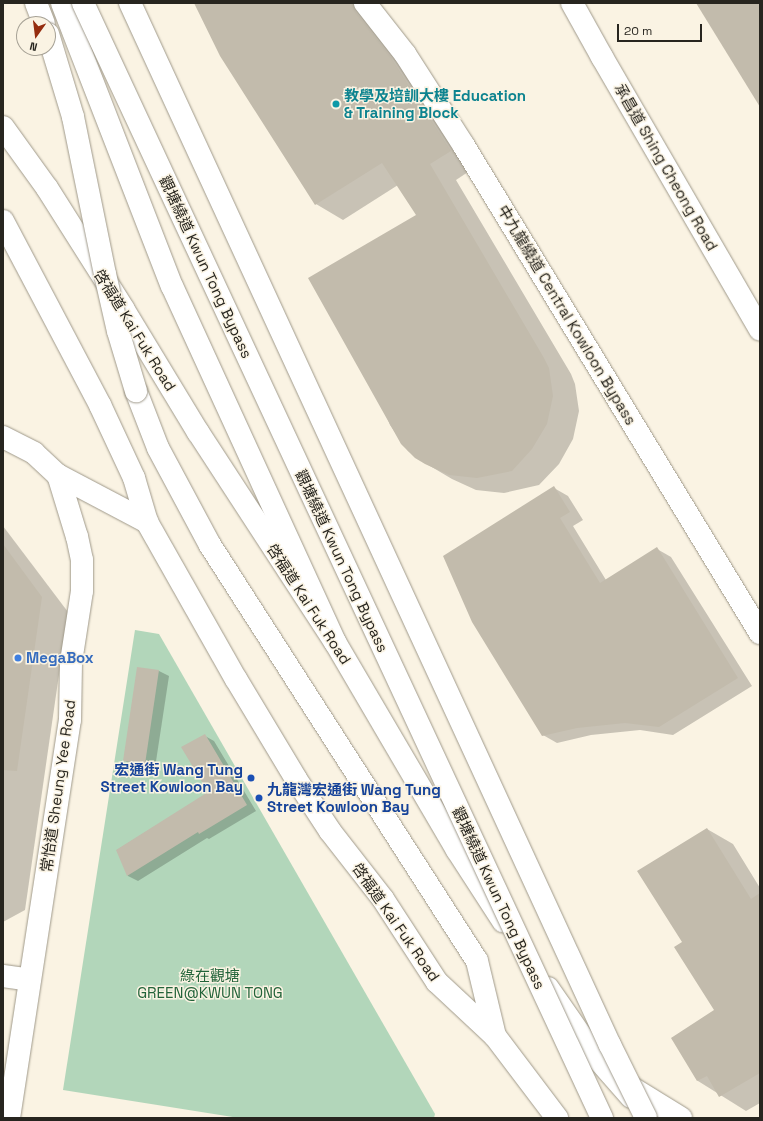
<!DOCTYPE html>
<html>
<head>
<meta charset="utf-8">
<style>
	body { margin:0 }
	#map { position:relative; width:763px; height:1121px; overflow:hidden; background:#faf3e3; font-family:"Space Grotesk","Noto Sans TC",sans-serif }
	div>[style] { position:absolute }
	.green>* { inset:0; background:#b2d6ba }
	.shadow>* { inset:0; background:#0003 }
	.building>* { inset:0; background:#c2bbac }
	.roads { filter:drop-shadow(0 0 1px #9f998a) drop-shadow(0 0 1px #9f998a) }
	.minor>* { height:22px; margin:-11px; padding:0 11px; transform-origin:11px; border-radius:11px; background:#fff }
	.tertiary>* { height:22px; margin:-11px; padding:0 11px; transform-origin:11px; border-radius:11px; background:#fff }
	.secondary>* { height:22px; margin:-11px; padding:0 11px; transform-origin:11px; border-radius:11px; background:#fff }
	.trunk>* { height:22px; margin:-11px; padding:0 11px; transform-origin:11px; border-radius:11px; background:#fff }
	.motorway>* { height:22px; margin:-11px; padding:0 11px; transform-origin:11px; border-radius:11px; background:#fff }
	.bridges { filter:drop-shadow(0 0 1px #9f998a) drop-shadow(0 0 1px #9f998a) }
	.motorway-bridge>* { height:22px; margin:-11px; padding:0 11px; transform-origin:11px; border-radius:11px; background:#fff }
	.dots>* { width:11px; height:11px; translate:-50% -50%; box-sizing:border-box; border:2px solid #faf3e3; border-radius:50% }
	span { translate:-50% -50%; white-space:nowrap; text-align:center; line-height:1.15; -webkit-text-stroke:3px #faf3e3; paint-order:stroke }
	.culture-label { font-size:15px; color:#0d838f; font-weight:700 }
	.left { translate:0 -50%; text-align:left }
	.street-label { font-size:15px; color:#27251f }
	.shop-label { font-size:15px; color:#366cbe; font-weight:700 }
	.transit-label { font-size:15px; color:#164399; font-weight:700 }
	.right { translate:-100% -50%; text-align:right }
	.park-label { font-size:15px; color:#226339 }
	.frame { position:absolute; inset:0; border:4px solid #27251f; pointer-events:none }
	.north { position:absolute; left:16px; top:16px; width:40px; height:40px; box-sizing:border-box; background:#faf3e3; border:1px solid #a6a195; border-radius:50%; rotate:194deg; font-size:11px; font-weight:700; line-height:16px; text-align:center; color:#27251f }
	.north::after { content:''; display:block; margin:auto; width:14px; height:18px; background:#952d0f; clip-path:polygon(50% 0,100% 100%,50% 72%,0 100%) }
	.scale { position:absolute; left:617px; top:24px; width:85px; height:18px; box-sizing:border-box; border:2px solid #27251f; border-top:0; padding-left:5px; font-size:12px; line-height:14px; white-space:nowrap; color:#27251f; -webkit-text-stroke:3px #faf3e3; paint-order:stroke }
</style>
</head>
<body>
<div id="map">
	<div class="green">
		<i style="clip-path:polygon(135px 630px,159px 634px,435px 1114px,434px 1118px,239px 1118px,63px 1090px)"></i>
	</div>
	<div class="shadow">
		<i style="clip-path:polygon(195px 3px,373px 3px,477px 166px,456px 180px,571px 374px,575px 384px,579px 411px,573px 439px,559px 464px,539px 485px,504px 493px,476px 490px,452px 479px,425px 463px,408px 451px,390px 425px,385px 412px,417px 215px,398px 185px,343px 220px,316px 204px,221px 56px)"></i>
		<i style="clip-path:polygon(554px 488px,568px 496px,583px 520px,573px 526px,606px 580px,657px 549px,671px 557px,752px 686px,673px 735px,640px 730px,591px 735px,557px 743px,543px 735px)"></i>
		<i style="clip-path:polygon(3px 526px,68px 612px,25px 910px,3px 922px)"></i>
		<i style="clip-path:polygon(138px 668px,159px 671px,169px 676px,155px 768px,133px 766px,124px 760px)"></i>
		<i style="clip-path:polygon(205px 736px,214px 741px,256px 811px,209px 839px,207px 838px,138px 881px,128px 876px,117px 850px,210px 792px)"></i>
		<i style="clip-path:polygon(707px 829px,733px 844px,760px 888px,760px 1103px,746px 1111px,698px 1081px,672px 1038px,716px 1011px,683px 942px)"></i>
	</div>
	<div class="building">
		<i style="clip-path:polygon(194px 3px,353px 3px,355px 11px,390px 56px,451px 151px,430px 164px,544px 358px,549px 368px,553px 396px,547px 424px,532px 449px,512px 471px,477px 478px,449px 475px,425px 464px,415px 458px,401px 444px,308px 278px,416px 215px,382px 163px,315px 205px,220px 56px)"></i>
		<i style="clip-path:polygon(696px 3px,760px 3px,760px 107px)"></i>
		<i style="clip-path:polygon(554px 486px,570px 512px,560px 518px,600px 583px,657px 547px,738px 678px,659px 727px,625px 723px,577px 728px,542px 736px,472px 622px,443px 556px)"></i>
		<i style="clip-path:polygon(3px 544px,42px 597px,17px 771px,3px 770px)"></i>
		<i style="clip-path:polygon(137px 667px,159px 670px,145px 764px,123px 761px)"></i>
		<i style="clip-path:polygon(205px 734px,247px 805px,199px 834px,198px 832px,127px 876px,116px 850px,208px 792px,181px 747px)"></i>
		<i style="clip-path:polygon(707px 828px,751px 899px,760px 893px,760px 1073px,719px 1097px,707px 1076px,697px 1081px,671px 1038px,714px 1010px,674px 947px,682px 942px,637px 871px)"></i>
	</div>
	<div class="roads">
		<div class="minor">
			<i style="left:624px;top:1083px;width:67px;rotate:31.6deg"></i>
		</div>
		<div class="tertiary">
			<i style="left:3px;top:976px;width:27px;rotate:8deg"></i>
			<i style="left:9px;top:1118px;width:403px;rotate:-81.3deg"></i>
			<i style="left:70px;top:720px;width:58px;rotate:-89deg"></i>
			<i style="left:71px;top:662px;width:72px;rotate:-81.2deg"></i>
			<i style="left:82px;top:591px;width:31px;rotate:-90deg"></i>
			<i style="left:82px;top:560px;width:24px;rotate:-102deg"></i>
			<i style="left:77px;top:537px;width:65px;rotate:-107deg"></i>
		</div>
		<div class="secondary">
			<i style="left:572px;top:3px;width:62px;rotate:60.9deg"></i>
			<i style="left:602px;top:57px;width:315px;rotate:59.9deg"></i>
			<i style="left:3px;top:437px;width:35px;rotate:27deg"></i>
			<i style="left:34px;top:453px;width:33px;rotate:43deg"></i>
		</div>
		<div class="trunk">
			<i style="left:365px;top:3px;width:65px;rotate:51.9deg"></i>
			<i style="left:405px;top:54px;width:109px;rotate:57.3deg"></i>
			<i style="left:464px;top:146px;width:570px;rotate:58.71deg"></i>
			<i style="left:3px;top:127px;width:75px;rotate:54.2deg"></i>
			<i style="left:47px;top:188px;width:144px;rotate:57.7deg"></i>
			<i style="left:124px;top:310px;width:143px;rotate:58.8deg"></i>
			<i style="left:198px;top:432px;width:251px;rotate:56.9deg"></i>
			<i style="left:335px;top:642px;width:241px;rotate:59.6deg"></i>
			<i style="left:457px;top:850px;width:85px;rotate:57.1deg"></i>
			<i style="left:3px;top:221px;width:208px;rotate:62.2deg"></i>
			<i style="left:100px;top:405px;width:81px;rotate:65deg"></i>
			<i style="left:134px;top:478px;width:46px;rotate:73.5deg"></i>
			<i style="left:147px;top:522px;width:180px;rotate:60.5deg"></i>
			<i style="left:236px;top:679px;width:117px;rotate:59deg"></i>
			<i style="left:296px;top:779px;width:62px;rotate:56.8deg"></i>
			<i style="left:330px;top:831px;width:86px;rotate:52.1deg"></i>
			<i style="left:383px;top:899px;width:99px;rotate:57deg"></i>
			<i style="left:437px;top:982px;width:79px;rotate:43deg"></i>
			<i style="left:495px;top:1036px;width:103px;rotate:52.9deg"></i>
			<i style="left:58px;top:475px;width:101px;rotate:27.8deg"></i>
			<i style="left:548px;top:988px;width:84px;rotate:55.2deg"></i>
			<i style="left:596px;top:1057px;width:53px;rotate:48.8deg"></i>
		</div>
		<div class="motorway">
			<i style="left:36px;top:3px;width:22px;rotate:69deg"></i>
			<i style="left:62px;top:3px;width:304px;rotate:68.8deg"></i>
			<i style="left:172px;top:286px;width:392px;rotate:65.4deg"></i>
			<i style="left:136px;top:391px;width:61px;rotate:68.9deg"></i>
			<i style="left:158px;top:448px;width:110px;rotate:61.8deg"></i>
			<i style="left:210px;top:545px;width:494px;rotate:57.3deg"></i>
			<i style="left:477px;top:961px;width:77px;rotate:76.5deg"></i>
		</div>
	</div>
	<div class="bridges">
		<div class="motorway-bridge">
			<i style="left:83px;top:3px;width:1230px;rotate:65.04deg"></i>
			<i style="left:130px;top:3px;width:1147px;rotate:65.27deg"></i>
			<i style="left:610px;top:1045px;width:81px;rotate:63.7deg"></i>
			<i style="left:48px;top:34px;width:87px;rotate:73.2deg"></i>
			<i style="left:73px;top:117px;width:160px;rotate:78.5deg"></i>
			<i style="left:105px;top:274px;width:58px;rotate:77.2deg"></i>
			<i style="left:118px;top:331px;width:63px;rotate:73.3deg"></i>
		</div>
	</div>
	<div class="dots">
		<i style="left:336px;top:104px;background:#0f9aa8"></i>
		<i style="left:18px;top:658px;background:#3f7fe0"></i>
		<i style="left:251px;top:778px;background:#1a4fb4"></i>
		<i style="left:259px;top:798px;background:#1a4fb4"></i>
	</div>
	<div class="culture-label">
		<span class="left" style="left:344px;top:104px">教學及培訓大樓 Education<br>&amp; Training Block</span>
	</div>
	<div class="street-label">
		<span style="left:666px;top:167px;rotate:60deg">承昌道 Shing Cheong Road</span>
		<span style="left:206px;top:267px;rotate:65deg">觀塘繞道 Kwun Tong Bypass</span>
		<span style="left:567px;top:315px;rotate:59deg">中九龍繞道 Central Kowloon Bypass</span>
		<span style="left:135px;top:330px;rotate:58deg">啓福道 Kai Fuk Road</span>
		<span style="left:342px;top:561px;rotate:65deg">觀塘繞道 Kwun Tong Bypass</span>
		<span style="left:309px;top:604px;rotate:57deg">啓福道 Kai Fuk Road</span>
		<span style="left:58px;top:786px;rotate:-82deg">常怡道 Sheung Yee Road</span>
		<span style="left:499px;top:898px;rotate:65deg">觀塘繞道 Kwun Tong Bypass</span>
		<span style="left:396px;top:922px;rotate:55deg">啓福道 Kai Fuk Road</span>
	</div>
	<div class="shop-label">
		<span class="left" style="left:26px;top:658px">MegaBox</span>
	</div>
	<div class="transit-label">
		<span class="right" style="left:243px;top:778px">宏通街 Wang Tung<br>Street Kowloon Bay</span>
		<span class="left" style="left:267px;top:798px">九龍灣宏通街 Wang Tung<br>Street Kowloon Bay</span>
	</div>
	<div class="park-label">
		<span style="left:210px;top:984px">綠在觀塘<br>GREEN@KWUN TONG</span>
	</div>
	<div class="frame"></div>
	<div class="north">N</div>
	<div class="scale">20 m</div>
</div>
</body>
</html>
